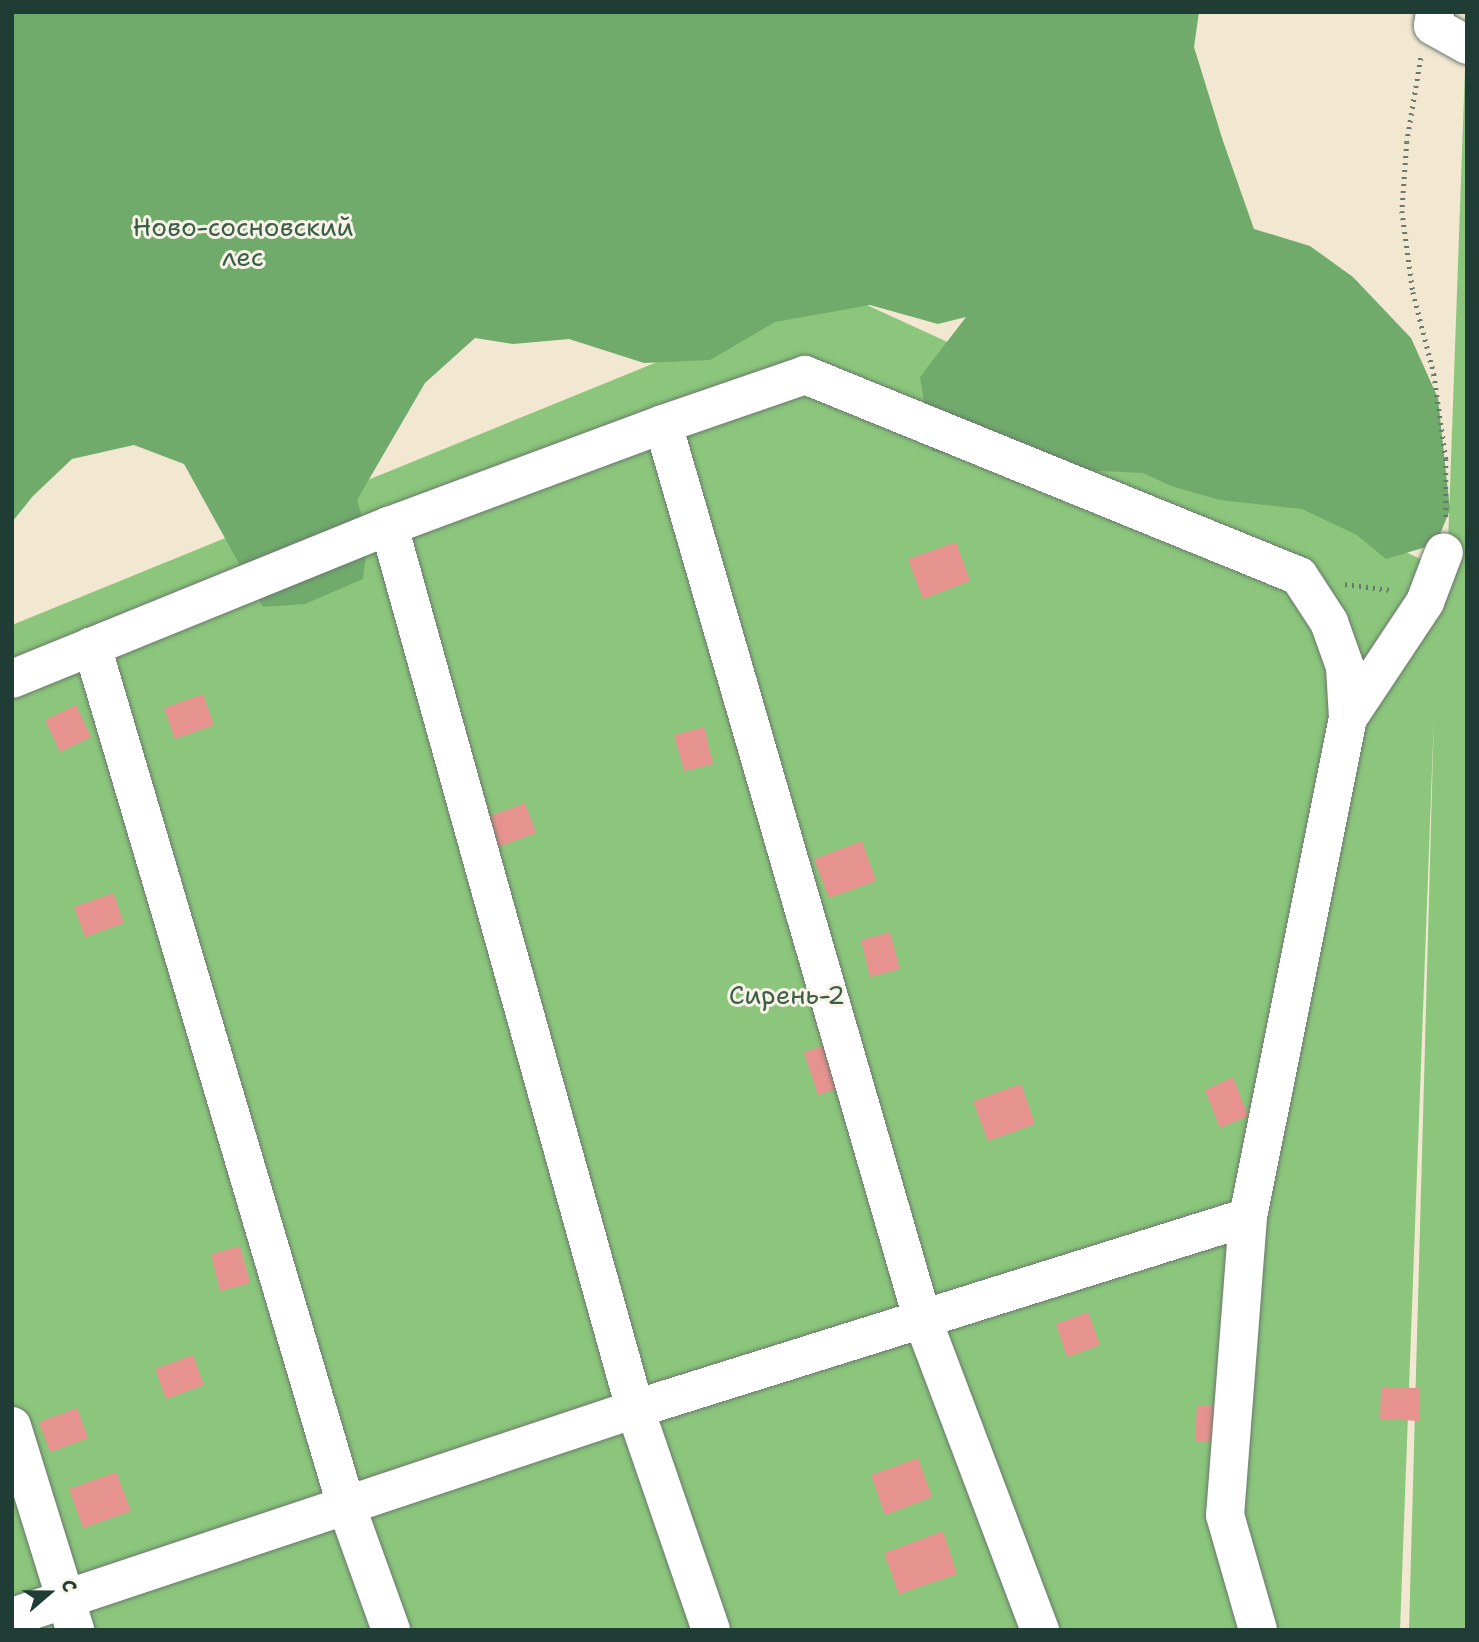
<!DOCTYPE html>
<html>
<head>
<meta charset="utf-8">
<style>
	body { margin:0 }
	#map { position:relative; width:1479px; height:1642px; overflow:hidden; background:#f2e8d2; font-family:"Shantell Sans",sans-serif }
	div>[style] { position:absolute }
	.green>* { inset:0; background:#8bc67c }
	.forest>* { inset:0; background:#70ab6c }
	.building>* { inset:0; background:#e6928f }
	.path>* { height:4.5px; margin-top:-2.25px; transform-origin:0; background:repeating-linear-gradient(90deg,#69796b 0 2px,transparent 0 7px) }
	.roads { filter:drop-shadow(0 0 2px #69796b) drop-shadow(0 0 2px #69796b) }
	.minor>* { height:38px; margin:-19px; padding:0 19px; transform-origin:19px; border-radius:19px; background:#fff }
	span { translate:-50% -50%; white-space:nowrap; text-align:center; line-height:1.15; -webkit-text-stroke:6px #f7f3e8; paint-order:stroke }
	.park-label { font-size:26px; color:#3a5f46 }
	.frame { position:absolute; inset:0; border:14px solid #1f3d34; pointer-events:none }
	.north { position:absolute; left:14px; top:1558px; width:70px; height:70px; -webkit-text-stroke:5px #f7f3e8; paint-order:stroke; rotate:70deg; font-size:19px; font-weight:700; line-height:28px; text-align:center; color:#1f3d34 }
	.north::after { content:''; display:block; margin:auto; width:24px; height:32px; background:#1f3d34; clip-path:polygon(50% 0,100% 100%,50% 72%,0 100%) }
</style>
</head>
<body>
<div id="map">
	<div class="green">
		<i style="clip-path:polygon(1467px 12px,1467px 1630px,1409px 1630px,1434px 715px,1400px 1630px,12px 1630px,12px 625px,834px 290px,1447px 571px)"></i>
	</div>
	<div class="forest">
		<i style="clip-path:polygon(12px 12px,1199px 12px,1194px 47px,1223px 141px,1254px 229px,1310px 246px,1353px 277px,1411px 338px,1438px 398px,1450px 510px,1436px 544px,1386px 559px,1357px 535px,1302px 509px,1220px 500px,1171px 486px,1143px 473px,1001px 466px,932px 451px,920px 377px,966px 317px,938px 324px,870px 305px,775px 322px,710px 360px,644px 363px,569px 339px,513px 344px,475px 338px,425px 383px,357px 500px,368px 537px,363px 579px,305px 604px,263px 607px,184px 464px,134px 445px,72px 459px,33px 496px,12px 522px)"></i>
	</div>
	<div class="building">
		<i style="clip-path:polygon(956px 542px,970px 581px,923px 599px,908px 559px)"></i>
		<i style="clip-path:polygon(203px 694px,214px 725px,175px 739px,164px 708px)"></i>
		<i style="clip-path:polygon(76px 705px,91px 737px,60px 752px,45px 720px)"></i>
		<i style="clip-path:polygon(704px 727px,713px 764px,684px 771px,674px 735px)"></i>
		<i style="clip-path:polygon(525px 803px,536px 833px,498px 847px,487px 817px)"></i>
		<i style="clip-path:polygon(862px 841px,876px 881px,829px 898px,814px 859px)"></i>
		<i style="clip-path:polygon(113px 893px,124px 923px,85px 937px,74px 907px)"></i>
		<i style="clip-path:polygon(890px 932px,900px 969px,870px 977px,861px 940px)"></i>
		<i style="clip-path:polygon(838px 1041px,852px 1084px,818px 1095px,804px 1052px)"></i>
		<i style="clip-path:polygon(1233px 1077px,1248px 1116px,1220px 1128px,1205px 1090px)"></i>
		<i style="clip-path:polygon(1021px 1084px,1035px 1124px,988px 1141px,973px 1101px)"></i>
		<i style="clip-path:polygon(240px 1246px,250px 1283px,220px 1291px,211px 1254px)"></i>
		<i style="clip-path:polygon(1088px 1312px,1100px 1345px,1067px 1357px,1056px 1324px)"></i>
		<i style="clip-path:polygon(193px 1355px,204px 1385px,166px 1399px,155px 1369px)"></i>
		<i style="clip-path:polygon(1381px 1387px,1420px 1388px,1419px 1421px,1380px 1419px)"></i>
		<i style="clip-path:polygon(1197px 1405px,1223px 1406px,1223px 1442px,1195px 1441px)"></i>
		<i style="clip-path:polygon(77px 1408px,88px 1438px,50px 1452px,39px 1422px)"></i>
		<i style="clip-path:polygon(918px 1458px,932px 1497px,885px 1515px,871px 1475px)"></i>
		<i style="clip-path:polygon(116px 1472px,131px 1511px,83px 1528px,69px 1489px)"></i>
		<i style="clip-path:polygon(943px 1531px,957px 1574px,899px 1594px,884px 1553px)"></i>
	</div>
	<div class="path">
		<i style="left:1421px;top:58px;width:85px;rotate:99.5deg"></i>
		<i style="left:1407px;top:142px;width:69px;rotate:94.1deg"></i>
		<i style="left:1402px;top:211px;width:82px;rotate:82.3deg"></i>
		<i style="left:1413px;top:292px;width:85px;rotate:75.6deg"></i>
		<i style="left:1434px;top:374px;width:86px;rotate:82deg"></i>
		<i style="left:1446px;top:459px;width:61px;rotate:90deg"></i>
		<i style="left:1345px;top:584px;width:46px;rotate:7.4deg"></i>
	</div>
	<div class="roads">
		<div class="minor">
			<i style="left:1435px;top:12px;width:14px;rotate:98deg"></i>
			<i style="left:1433px;top:26px;width:39px;rotate:29deg"></i>
			<i style="left:663px;top:424px;width:931px;rotate:73.84deg"></i>
			<i style="left:922px;top:1318px;width:334px;rotate:69.3deg"></i>
			<i style="left:92px;top:646px;width:896px;rotate:73.53deg"></i>
			<i style="left:346px;top:1505px;width:133px;rotate:70.2deg"></i>
			<i style="left:12px;top:679px;width:407px;rotate:-22.1deg"></i>
			<i style="left:1248px;top:1217px;width:299px;rotate:94.4deg"></i>
			<i style="left:1225px;top:1515px;width:120px;rotate:74deg"></i>
			<i style="left:12px;top:1426px;width:214px;rotate:72.8deg"></i>
			<i style="left:12px;top:1617px;width:657px;rotate:-18.46deg"></i>
			<i style="left:635px;top:1409px;width:642px;rotate:-17.39deg"></i>
			<i style="left:1248px;top:1217px;width:509px;rotate:-78.67deg"></i>
			<i style="left:1348px;top:718px;width:139px;rotate:-56.4deg"></i>
			<i style="left:1425px;top:602px;width:53px;rotate:-69.2deg"></i>
			<i style="left:711px;top:1630px;width:234px;rotate:-109deg"></i>
			<i style="left:635px;top:1409px;width:917px;rotate:-105.57deg"></i>
			<i style="left:389px;top:526px;width:292px;rotate:-20.4deg"></i>
			<i style="left:663px;top:424px;width:150px;rotate:-19deg"></i>
			<i style="left:805px;top:375px;width:533px;rotate:22.14deg"></i>
			<i style="left:1299px;top:576px;width:55px;rotate:56.9deg"></i>
			<i style="left:1329px;top:622px;width:48px;rotate:70.4deg"></i>
			<i style="left:1345px;top:667px;width:51px;rotate:86.6deg"></i>
		</div>
	</div>
	<div class="park-label">
		<span style="left:243px;top:242px">Ново-сосновский<br>лес</span>
		<span style="left:787px;top:995px">Сирень-2</span>
	</div>
	<div class="frame"></div>
	<div class="north">С</div>
</div>
</body>
</html>
